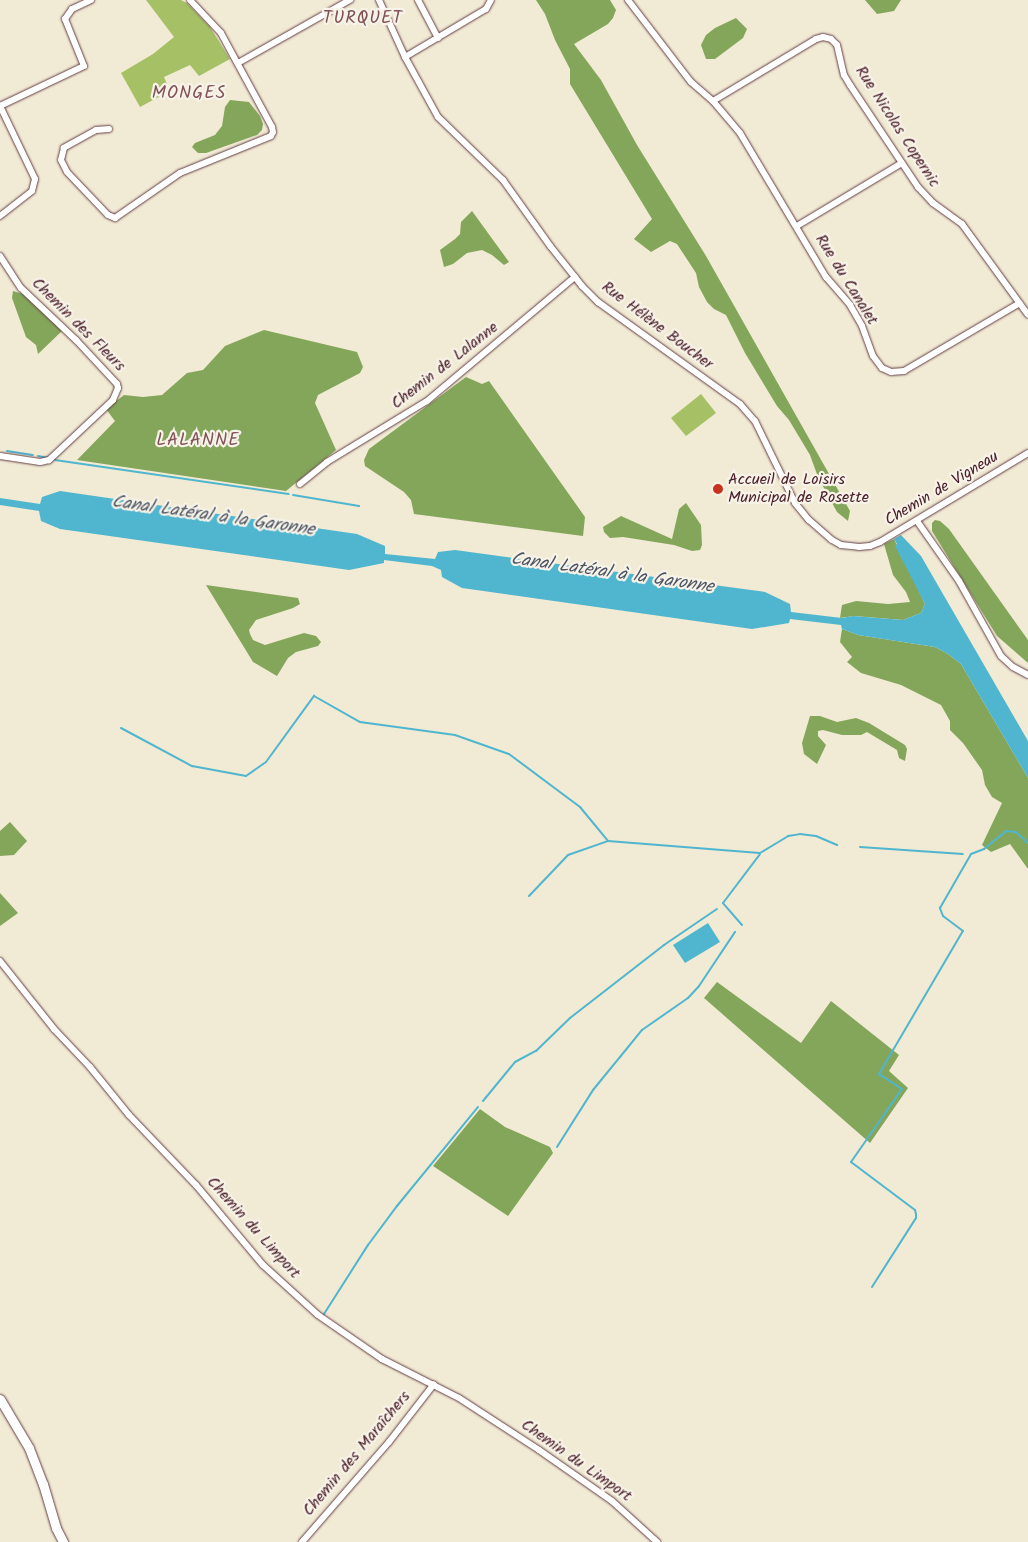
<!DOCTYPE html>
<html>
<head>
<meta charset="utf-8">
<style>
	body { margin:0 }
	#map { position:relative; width:1028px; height:1542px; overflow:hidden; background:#f1ead4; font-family:Kalam,sans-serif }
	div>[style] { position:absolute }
	.green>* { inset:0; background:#a6c066 }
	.forest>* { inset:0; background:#84a65b }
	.water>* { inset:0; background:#50b6cf }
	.stream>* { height:2px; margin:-1px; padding:0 1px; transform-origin:1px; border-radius:1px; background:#50b6cf }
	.roads { filter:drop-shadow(0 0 1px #633d44) drop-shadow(0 0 1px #633d44) }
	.street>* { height:6px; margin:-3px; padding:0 3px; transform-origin:3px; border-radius:3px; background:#fff }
	.secondary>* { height:9px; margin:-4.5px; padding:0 4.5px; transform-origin:4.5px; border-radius:4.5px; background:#fff }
	.dots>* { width:14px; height:14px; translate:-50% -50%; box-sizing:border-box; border:2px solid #f7f3e8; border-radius:50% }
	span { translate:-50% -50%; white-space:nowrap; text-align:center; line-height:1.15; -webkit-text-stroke:4.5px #f7f3e8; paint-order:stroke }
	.street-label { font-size:16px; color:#4a1f2b }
	.poi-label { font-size:16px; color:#4a1f2b }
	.left { translate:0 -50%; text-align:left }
	.neighbourhood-label { font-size:18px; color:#815257; letter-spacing:1px }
	.water-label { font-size:18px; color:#4c5464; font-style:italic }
</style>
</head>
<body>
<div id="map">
	<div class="green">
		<i style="clip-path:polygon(146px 0,181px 0,187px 3px,210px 27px,230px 59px,199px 76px,190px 65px,164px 77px,170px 91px,140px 107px,121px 73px,153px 54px,174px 37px)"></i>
		<i style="clip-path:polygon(701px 394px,716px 413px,686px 436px,671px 418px)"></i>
	</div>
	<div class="forest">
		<i style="clip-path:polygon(536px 0,610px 0,616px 10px,613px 18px,608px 24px,574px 44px,601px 80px,637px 145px,706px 256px,850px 511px,848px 521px,837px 512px,818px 477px,810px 455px,789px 420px,777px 406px,745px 353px,726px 315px,714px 309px,707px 302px,699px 287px,696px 273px,677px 244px,670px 241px,651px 252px,634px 239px,652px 219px,570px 84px,570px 69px,555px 40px,545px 14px)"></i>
		<i style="clip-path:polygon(865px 0,901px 0,894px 11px,877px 14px)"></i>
		<i style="clip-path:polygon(736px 18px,747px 29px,743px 38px,715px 59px,706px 59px,701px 45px,706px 35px,715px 28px)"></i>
		<i style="clip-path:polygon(230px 100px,249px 102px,260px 116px,263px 124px,262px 130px,257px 135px,206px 153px,198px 153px,192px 147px,195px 143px,215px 135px,222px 126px,225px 107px)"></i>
		<i style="clip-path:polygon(472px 211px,509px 262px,504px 265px,492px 255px,482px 250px,467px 253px,453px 264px,444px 267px,440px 250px,455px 239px,460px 234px,461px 222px)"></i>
		<i style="clip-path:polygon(13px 291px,23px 294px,63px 330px,38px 354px,36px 345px,26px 337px,12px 298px)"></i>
		<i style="clip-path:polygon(264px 330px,357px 352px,363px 367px,360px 373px,318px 395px,315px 403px,336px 450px,286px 491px,77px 460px,115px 421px,106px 409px,124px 395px,143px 397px,162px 395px,187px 373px,203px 370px,225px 346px)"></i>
		<i style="clip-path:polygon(466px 377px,482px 384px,489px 381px,585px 517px,583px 536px,414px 514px,411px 500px,404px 492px,365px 466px,364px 460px,369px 449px)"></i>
		<i style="clip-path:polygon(686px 503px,701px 525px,702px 545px,700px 550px,692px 551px,674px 545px,623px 537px,610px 538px,604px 532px,603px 527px,621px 516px,672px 539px,679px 509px)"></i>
		<i style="clip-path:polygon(935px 520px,940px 521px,949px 529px,1028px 640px,1028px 663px,997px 636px,932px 531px,932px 523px)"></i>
		<i style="clip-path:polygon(894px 539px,925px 604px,921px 613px,903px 620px,854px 616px,840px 618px,842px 605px,856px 601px,888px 604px,910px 602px,906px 592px,893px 575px,884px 544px)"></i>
		<i style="clip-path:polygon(206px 585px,298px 598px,300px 604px,293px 608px,256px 620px,249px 630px,250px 634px,253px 640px,265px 645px,304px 633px,316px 636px,321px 642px,318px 646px,296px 652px,288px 658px,277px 676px,253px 662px)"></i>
		<i style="clip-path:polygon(842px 629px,858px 635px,935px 647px,948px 654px,961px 664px,1028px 778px,1028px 869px,1010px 844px,991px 852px,982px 845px,1002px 803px,992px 797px,985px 785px,982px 770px,963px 743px,950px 730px,950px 721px,941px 705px,901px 685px,861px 673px,847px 662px,852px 657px,840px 642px)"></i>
		<i style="clip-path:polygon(810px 716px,820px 716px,837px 722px,856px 718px,869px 723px,905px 745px,907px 749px,905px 761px,899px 758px,897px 750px,867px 732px,861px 735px,842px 735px,823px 730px,818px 731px,818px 736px,826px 745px,817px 764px,804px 754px,802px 743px)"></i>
		<i style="clip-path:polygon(10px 822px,27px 841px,14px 855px,0 856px,0 831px)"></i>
		<i style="clip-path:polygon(0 893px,18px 913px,0 926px)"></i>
		<i style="clip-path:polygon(717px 982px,801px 1043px,831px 1001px,899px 1055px,889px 1071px,908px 1088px,870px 1143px,704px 998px)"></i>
		<i style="clip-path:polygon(480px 1109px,505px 1127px,550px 1147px,553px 1153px,508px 1216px,433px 1166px)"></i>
	</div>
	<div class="water">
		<i style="clip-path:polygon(60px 491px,357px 534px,385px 546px,385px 554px,435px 559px,438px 552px,455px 550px,765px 592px,790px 604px,791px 612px,842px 618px,853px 616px,903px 620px,921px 613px,925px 604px,895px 546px,897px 544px,894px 539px,901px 535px,921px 556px,1028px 741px,1028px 778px,961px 664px,948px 654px,935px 647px,858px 635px,842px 629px,841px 625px,790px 619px,789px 623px,752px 629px,462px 588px,442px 577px,441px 570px,432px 566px,384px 560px,384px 563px,349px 570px,60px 529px,41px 521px,39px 511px,0 505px,0 498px,40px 504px,42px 497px)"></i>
		<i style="clip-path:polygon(708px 923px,720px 942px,685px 963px,673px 945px)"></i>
	</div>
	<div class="stream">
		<i style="left:7px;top:451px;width:26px;rotate:9deg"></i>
		<i style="left:38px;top:456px;width:11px;rotate:10deg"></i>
		<i style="left:55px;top:460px;width:236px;rotate:8.3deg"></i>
		<i style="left:293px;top:495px;width:67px;rotate:9.5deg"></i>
		<i style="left:121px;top:728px;width:81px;rotate:28.2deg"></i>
		<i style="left:192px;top:766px;width:55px;rotate:10.5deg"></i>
		<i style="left:246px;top:776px;width:24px;rotate:-35deg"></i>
		<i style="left:266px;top:762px;width:82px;rotate:-54deg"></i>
		<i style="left:314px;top:696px;width:53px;rotate:29.5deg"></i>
		<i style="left:360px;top:722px;width:96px;rotate:7.8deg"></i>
		<i style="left:455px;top:735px;width:57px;rotate:19.4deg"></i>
		<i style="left:509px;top:754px;width:89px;rotate:36.7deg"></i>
		<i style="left:580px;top:807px;width:44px;rotate:50.5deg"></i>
		<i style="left:608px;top:841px;width:152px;rotate:4.5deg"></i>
		<i style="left:760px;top:853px;width:33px;rotate:-31deg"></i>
		<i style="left:788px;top:836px;width:12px;rotate:-9deg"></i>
		<i style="left:800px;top:834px;width:16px;rotate:7deg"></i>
		<i style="left:816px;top:836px;width:23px;rotate:23deg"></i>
		<i style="left:860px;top:847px;width:103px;rotate:3.9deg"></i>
		<i style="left:529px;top:896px;width:57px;rotate:-46.4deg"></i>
		<i style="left:568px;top:855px;width:42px;rotate:-19.3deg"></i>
		<i style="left:742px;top:925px;width:29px;rotate:-131deg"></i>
		<i style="left:723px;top:903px;width:61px;rotate:-52.9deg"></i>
		<i style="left:483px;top:1101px;width:50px;rotate:-50.6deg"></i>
		<i style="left:515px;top:1062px;width:24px;rotate:-28deg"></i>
		<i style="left:536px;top:1051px;width:47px;rotate:-44.1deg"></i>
		<i style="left:570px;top:1018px;width:119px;rotate:-37.8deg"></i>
		<i style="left:664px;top:945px;width:64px;rotate:-34.2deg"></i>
		<i style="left:557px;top:1147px;width:67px;rotate:-57.7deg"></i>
		<i style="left:593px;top:1090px;width:43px;rotate:-50.7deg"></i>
		<i style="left:620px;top:1057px;width:35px;rotate:-51deg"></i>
		<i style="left:642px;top:1030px;width:56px;rotate:-34.8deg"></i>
		<i style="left:688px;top:998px;width:16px;rotate:-47deg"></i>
		<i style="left:699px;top:986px;width:65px;rotate:-56.3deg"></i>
		<i style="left:872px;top:1287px;width:82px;rotate:-57.5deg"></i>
		<i style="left:916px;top:1218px;width:4px;rotate:-90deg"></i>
		<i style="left:916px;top:1214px;width:4px;rotate:-104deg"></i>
		<i style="left:915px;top:1210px;width:80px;rotate:-143.1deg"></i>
		<i style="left:851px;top:1162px;width:89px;rotate:-55.1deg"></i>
		<i style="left:902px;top:1089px;width:27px;rotate:-147deg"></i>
		<i style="left:879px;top:1074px;width:166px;rotate:-59.6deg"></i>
		<i style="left:963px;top:931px;width:25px;rotate:-143deg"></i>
		<i style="left:943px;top:916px;width:9px;rotate:-111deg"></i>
		<i style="left:940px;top:908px;width:62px;rotate:-60.1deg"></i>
		<i style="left:971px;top:854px;width:14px;rotate:-21deg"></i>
		<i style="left:984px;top:849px;width:28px;rotate:-39deg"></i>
		<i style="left:1006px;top:831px;width:10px;rotate:6deg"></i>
		<i style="left:1016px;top:832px;width:16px;rotate:43deg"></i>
		<i style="left:324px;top:1314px;width:82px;rotate:-57.5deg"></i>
		<i style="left:368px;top:1245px;width:49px;rotate:-53.4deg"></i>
		<i style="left:397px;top:1206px;width:128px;rotate:-50.7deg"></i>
	</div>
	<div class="roads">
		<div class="street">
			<i style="left:379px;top:0;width:63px;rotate:65.5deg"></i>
			<i style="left:405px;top:57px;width:68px;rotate:61.2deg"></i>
			<i style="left:438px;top:117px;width:91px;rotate:44.1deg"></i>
			<i style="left:503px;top:180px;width:82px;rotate:54.4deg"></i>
			<i style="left:551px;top:247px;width:50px;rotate:51.5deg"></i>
			<i style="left:582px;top:286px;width:23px;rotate:45deg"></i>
			<i style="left:598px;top:302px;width:175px;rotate:35.7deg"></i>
			<i style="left:740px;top:404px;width:23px;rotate:49deg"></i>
			<i style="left:755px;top:421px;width:91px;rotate:64deg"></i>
			<i style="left:795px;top:503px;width:22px;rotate:51deg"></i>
			<i style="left:809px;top:520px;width:30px;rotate:41deg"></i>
			<i style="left:832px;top:540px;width:10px;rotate:29deg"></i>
			<i style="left:841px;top:545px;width:18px;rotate:6deg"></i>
			<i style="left:859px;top:547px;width:11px;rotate:-5deg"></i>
			<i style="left:870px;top:546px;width:11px;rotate:-22deg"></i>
			<i style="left:880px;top:542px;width:173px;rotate:-31deg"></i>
			<i style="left:418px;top:0;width:43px;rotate:62.2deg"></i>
			<i style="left:628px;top:0;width:103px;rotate:52.5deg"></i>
			<i style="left:691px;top:82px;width:29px;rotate:41deg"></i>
			<i style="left:713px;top:101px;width:42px;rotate:49.8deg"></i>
			<i style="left:740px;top:133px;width:168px;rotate:59.2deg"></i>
			<i style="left:826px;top:277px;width:37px;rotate:49deg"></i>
			<i style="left:850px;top:305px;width:24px;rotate:60deg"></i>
			<i style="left:862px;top:326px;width:32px;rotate:70deg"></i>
			<i style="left:873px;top:356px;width:15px;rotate:53deg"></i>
			<i style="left:882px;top:368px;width:10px;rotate:24deg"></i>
			<i style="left:891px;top:372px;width:13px;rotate:-4deg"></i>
			<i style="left:904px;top:371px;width:134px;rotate:-30.4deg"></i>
			<i style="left:405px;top:57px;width:94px;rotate:-30.7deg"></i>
			<i style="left:486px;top:9px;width:10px;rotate:-61deg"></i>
			<i style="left:238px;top:63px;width:129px;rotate:-29.4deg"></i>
			<i style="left:713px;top:101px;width:120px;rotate:-31deg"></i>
			<i style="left:816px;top:39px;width:7px;rotate:-16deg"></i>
			<i style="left:823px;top:37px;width:8px;rotate:14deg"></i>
			<i style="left:831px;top:39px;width:8px;rotate:45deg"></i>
			<i style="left:837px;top:45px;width:31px;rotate:77deg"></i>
			<i style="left:844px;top:75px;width:12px;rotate:59deg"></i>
			<i style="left:850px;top:85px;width:123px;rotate:56.3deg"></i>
			<i style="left:918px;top:187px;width:22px;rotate:47deg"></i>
			<i style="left:933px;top:203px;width:36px;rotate:36deg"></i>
			<i style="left:962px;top:224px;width:112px;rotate:54deg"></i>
			<i style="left:0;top:106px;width:93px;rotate:-25.5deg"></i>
			<i style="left:84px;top:66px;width:51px;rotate:-112deg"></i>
			<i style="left:65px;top:19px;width:12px;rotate:-55deg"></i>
			<i style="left:72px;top:9px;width:21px;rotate:-25deg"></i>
			<i style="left:0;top:106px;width:81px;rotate:64.4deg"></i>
			<i style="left:35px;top:179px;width:12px;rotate:104deg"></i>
			<i style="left:32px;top:191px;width:41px;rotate:142deg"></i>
			<i style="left:109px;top:129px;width:13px;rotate:176deg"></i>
			<i style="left:96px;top:130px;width:37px;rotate:151deg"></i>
			<i style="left:64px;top:148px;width:12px;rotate:104deg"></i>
			<i style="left:61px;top:160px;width:13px;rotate:63deg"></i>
			<i style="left:67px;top:172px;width:59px;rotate:46.4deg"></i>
			<i style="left:108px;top:215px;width:8px;rotate:23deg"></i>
			<i style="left:115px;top:218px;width:79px;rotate:-34.7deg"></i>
			<i style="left:180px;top:173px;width:98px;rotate:-22.1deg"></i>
			<i style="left:271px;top:136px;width:4px;rotate:-63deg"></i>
			<i style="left:273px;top:132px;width:5px;rotate:-101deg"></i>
			<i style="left:272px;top:127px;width:107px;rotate:-118.5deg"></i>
			<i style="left:221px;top:33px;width:45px;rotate:-133.2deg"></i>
			<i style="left:797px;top:226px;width:122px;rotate:-31deg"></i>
			<i style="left:0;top:256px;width:38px;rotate:57deg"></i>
			<i style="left:21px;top:288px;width:76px;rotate:43.4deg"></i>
			<i style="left:76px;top:340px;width:60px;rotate:47deg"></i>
			<i style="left:117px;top:384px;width:4px;rotate:76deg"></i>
			<i style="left:118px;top:388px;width:13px;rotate:113deg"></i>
			<i style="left:113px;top:400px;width:88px;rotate:136.8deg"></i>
			<i style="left:49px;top:460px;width:9px;rotate:167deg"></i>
			<i style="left:40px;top:462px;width:40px;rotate:-171.5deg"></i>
			<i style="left:300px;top:484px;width:35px;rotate:-39deg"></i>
			<i style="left:327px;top:462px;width:117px;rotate:-31.4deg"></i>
			<i style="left:427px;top:401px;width:193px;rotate:-40deg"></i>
			<i style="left:917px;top:521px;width:73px;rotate:55deg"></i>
			<i style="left:959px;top:581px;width:86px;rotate:60.8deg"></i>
			<i style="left:1001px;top:656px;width:16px;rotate:43deg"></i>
			<i style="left:1013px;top:667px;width:17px;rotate:28deg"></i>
			<i style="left:0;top:961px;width:87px;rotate:51.5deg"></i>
			<i style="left:54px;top:1029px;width:52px;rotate:46.5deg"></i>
			<i style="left:90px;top:1067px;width:62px;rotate:50.9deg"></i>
			<i style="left:129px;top:1115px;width:97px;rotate:46.3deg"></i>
			<i style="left:196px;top:1185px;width:104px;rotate:50.1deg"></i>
			<i style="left:263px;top:1265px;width:74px;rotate:42.3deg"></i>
			<i style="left:318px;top:1315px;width:78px;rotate:34.5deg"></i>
			<i style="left:382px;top:1359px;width:86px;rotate:26.9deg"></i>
			<i style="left:459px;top:1398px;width:95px;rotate:33deg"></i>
			<i style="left:539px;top:1450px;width:89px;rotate:34.9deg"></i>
			<i style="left:612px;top:1501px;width:61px;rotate:42.3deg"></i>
			<i style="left:302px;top:1542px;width:133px;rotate:-49deg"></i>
			<i style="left:389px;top:1442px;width:73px;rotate:-52.2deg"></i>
		</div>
		<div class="secondary">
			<i style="left:0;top:1399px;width:57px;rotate:59.4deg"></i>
			<i style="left:29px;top:1448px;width:39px;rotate:69deg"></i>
			<i style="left:43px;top:1484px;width:46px;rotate:73.5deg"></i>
			<i style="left:56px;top:1528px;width:16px;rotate:63deg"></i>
		</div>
	</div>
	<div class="dots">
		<i style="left:718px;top:489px;background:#c8321e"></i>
	</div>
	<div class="street-label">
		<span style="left:897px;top:127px;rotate:57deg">Rue Nicolas Copernic</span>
		<span style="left:846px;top:280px;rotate:58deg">Rue du Canalet</span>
		<span style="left:78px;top:325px;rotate:45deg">Chemin des Fleurs</span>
		<span style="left:657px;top:326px;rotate:37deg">Rue Hélène Boucher</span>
		<span style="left:445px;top:366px;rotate:-38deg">Chemin de Lalanne</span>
		<span style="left:942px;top:489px;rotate:-31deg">Chemin de Vigneau</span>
		<span style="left:253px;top:1228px;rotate:48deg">Chemin du Limport</span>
		<span style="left:357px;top:1454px;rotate:-50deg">Chemin des Maraîchers</span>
		<span style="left:576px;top:1461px;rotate:35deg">Chemin du Limport</span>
	</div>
	<div class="poi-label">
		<span class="left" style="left:728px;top:489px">Accueil de Loisirs<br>Municipal de Rosette</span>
	</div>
	<div class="neighbourhood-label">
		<span style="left:363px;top:19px">TURQUET</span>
		<span style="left:189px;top:94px">MONGES</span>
		<span style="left:198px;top:441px">LALANNE</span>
	</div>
	<div class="water-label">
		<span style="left:213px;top:517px;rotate:8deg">Canal Latéral à la Garonne</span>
		<span style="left:612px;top:574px;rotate:8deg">Canal Latéral à la Garonne</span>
	</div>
</div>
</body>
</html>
